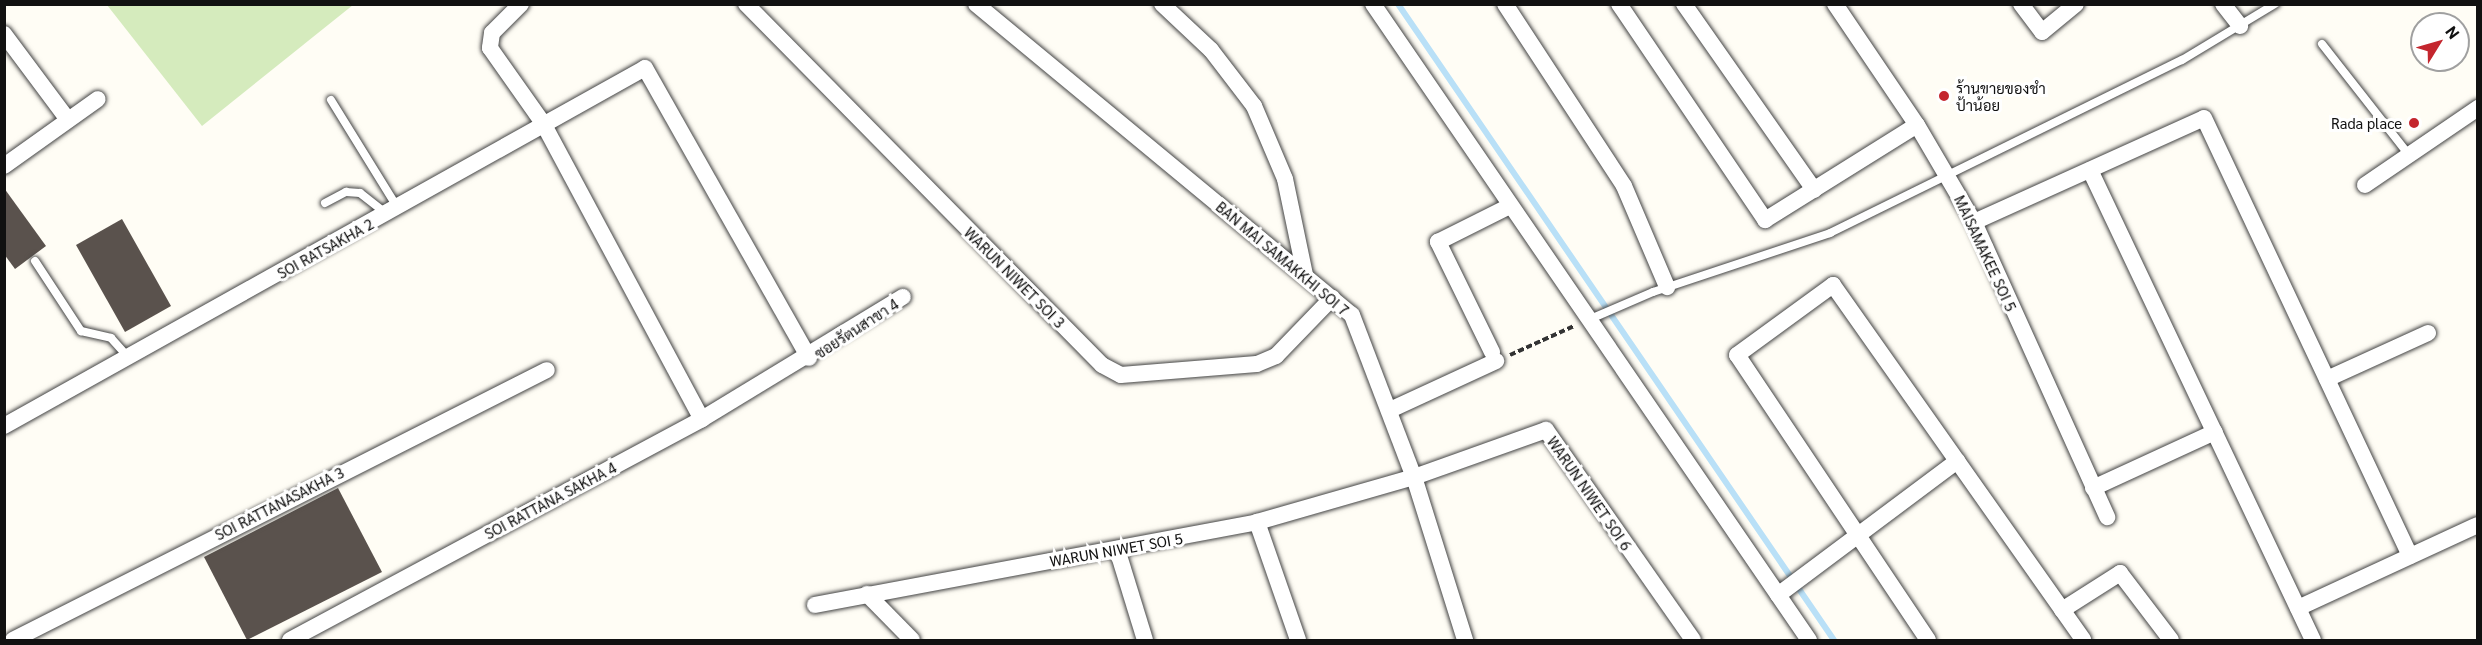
<!DOCTYPE html>
<html>
<head>
<meta charset="utf-8">
<style>
	body { margin:0 }
	#map { position:relative; width:2482px; height:645px; overflow:hidden; background:#fffdf5; font-family:Georgia,Sarabun,serif }
	div>[style] { position:absolute }
	.green>* { inset:0; background:#d5ebbd }
	.stream>* { height:6px; margin:-3px; padding:0 3px; transform-origin:3px; border-radius:3px; background:#b9e0f7 }
	.building>* { inset:0; background:#5a524d }
	.path>* { height:4px; margin-top:-2px; transform-origin:0; background:repeating-linear-gradient(90deg,#333 0 6px,transparent 0 9px) }
	.roads { filter:drop-shadow(0 0 2px #444) drop-shadow(0 0 2px #444) }
	.lane>* { height:8px; margin:-4px; padding:0 4px; transform-origin:4px; border-radius:4px; background:#fff }
	.street>* { height:16px; margin:-8px; padding:0 8px; transform-origin:8px; border-radius:8px; background:#fff }
	.dots>* { width:16px; height:16px; translate:-50% -50%; box-sizing:border-box; border:3px solid #fff; border-radius:50% }
	span { translate:-50% -50%; white-space:nowrap; text-align:center; line-height:1.15; -webkit-text-stroke:6px #fff; paint-order:stroke }
	.poi-label { font-size:15px; color:#111 }
	.left { translate:0 -50%; text-align:left }
	.right { translate:-100% -50%; text-align:right }
	.street-label { font-size:15px; color:#111 }
	.frame { position:absolute; inset:0; border:6px solid #111; pointer-events:none }
	.north { position:absolute; left:2410px; top:12px; width:60px; height:60px; box-sizing:border-box; background:#fff; border:2px solid #a0a0a0; border-radius:50%; rotate:53deg; font-size:16px; font-weight:700; line-height:24px; text-align:center; color:#111 }
	.north::after { content:''; display:block; margin:auto; width:21px; height:27px; background:#c4262e; clip-path:polygon(50% 0,100% 100%,50% 72%,0 100%) }
</style>
</head>
<body>
<div id="map">
	<div class="green">
		<i style="clip-path:polygon(107px 5px,353px 5px,202px 126px)"></i>
	</div>
	<div class="stream">
		<i style="left:1398px;top:4px;width:771px;rotate:55.57deg"></i>
	</div>
	<div class="building">
		<i style="clip-path:polygon(4px 188px,46px 246px,15px 269px,4px 254px)"></i>
		<i style="clip-path:polygon(122px 219px,171px 306px,125px 332px,76px 245px)"></i>
		<i style="clip-path:polygon(338px 488px,382px 572px,247px 640px,204px 557px)"></i>
	</div>
	<div class="path">
		<i style="left:1510px;top:355px;width:70px;rotate:-24.4deg"></i>
	</div>
	<div class="roads">
		<div class="lane">
			<i style="left:2322px;top:44px;width:141px;rotate:51.9deg"></i>
			<i style="left:331px;top:100px;width:126px;rotate:58.3deg"></i>
			<i style="left:325px;top:203px;width:24px;rotate:-28deg"></i>
			<i style="left:346px;top:192px;width:14px;rotate:4deg"></i>
			<i style="left:360px;top:193px;width:33px;rotate:38deg"></i>
			<i style="left:35px;top:261px;width:84px;rotate:56.7deg"></i>
			<i style="left:81px;top:331px;width:31px;rotate:13deg"></i>
			<i style="left:111px;top:338px;width:25px;rotate:48deg"></i>
			<i style="left:1588px;top:320px;width:71px;rotate:-23.3deg"></i>
			<i style="left:1653px;top:292px;width:187px;rotate:-18.4deg"></i>
			<i style="left:1830px;top:233px;width:392px;rotate:-26.2deg"></i>
			<i style="left:2182px;top:60px;width:109px;rotate:-31.1deg"></i>
		</div>
		<div class="street">
			<i style="left:521px;top:4px;width:41px;rotate:135deg"></i>
			<i style="left:492px;top:33px;width:15px;rotate:98deg"></i>
			<i style="left:490px;top:48px;width:92px;rotate:54.8deg"></i>
			<i style="left:543px;top:123px;width:336px;rotate:61.8deg"></i>
			<i style="left:746px;top:4px;width:507px;rotate:45.4deg"></i>
			<i style="left:1102px;top:365px;width:21px;rotate:28deg"></i>
			<i style="left:1121px;top:375px;width:136px;rotate:-4.6deg"></i>
			<i style="left:1257px;top:364px;width:21px;rotate:-23deg"></i>
			<i style="left:1276px;top:356px;width:81px;rotate:-46deg"></i>
			<i style="left:976px;top:4px;width:488px;rotate:39.6deg"></i>
			<i style="left:1352px;top:315px;width:173px;rotate:69.1deg"></i>
			<i style="left:1414px;top:477px;width:171px;rotate:72.6deg"></i>
			<i style="left:1162px;top:4px;width:67px;rotate:43.2deg"></i>
			<i style="left:1211px;top:50px;width:71px;rotate:52.5deg"></i>
			<i style="left:1254px;top:106px;width:79px;rotate:67deg"></i>
			<i style="left:1285px;top:179px;width:98px;rotate:78.2deg"></i>
			<i style="left:1373px;top:4px;width:771px;rotate:55.57deg"></i>
			<i style="left:1505px;top:4px;width:217px;rotate:56.8deg"></i>
			<i style="left:1624px;top:186px;width:110px;rotate:66.9deg"></i>
			<i style="left:1619px;top:4px;width:261px;rotate:55.9deg"></i>
			<i style="left:1765px;top:220px;width:179px;rotate:-32deg"></i>
			<i style="left:1684px;top:4px;width:227px;rotate:55deg"></i>
			<i style="left:1835px;top:4px;width:146px;rotate:55.9deg"></i>
			<i style="left:1917px;top:125px;width:113px;rotate:59.6deg"></i>
			<i style="left:1974px;top:222px;width:324px;rotate:65.7deg"></i>
			<i style="left:2021px;top:4px;width:35px;rotate:53deg"></i>
			<i style="left:2042px;top:32px;width:44px;rotate:-39.5deg"></i>
			<i style="left:2223px;top:4px;width:28px;rotate:52deg"></i>
			<i style="left:4px;top:34px;width:107px;rotate:53.3deg"></i>
			<i style="left:4px;top:166px;width:115px;rotate:-35.5deg"></i>
			<i style="left:2090px;top:170px;width:520px;rotate:64.62deg"></i>
			<i style="left:2365px;top:185px;width:137px;rotate:-34.3deg"></i>
			<i style="left:1974px;top:222px;width:252px;rotate:-24.3deg"></i>
			<i style="left:2204px;top:118px;width:484px;rotate:64.8deg"></i>
			<i style="left:1492px;top:352px;width:123px;rotate:-116.1deg"></i>
			<i style="left:1438px;top:242px;width:80px;rotate:-26.6deg"></i>
			<i style="left:2327px;top:379px;width:111px;rotate:-24.5deg"></i>
			<i style="left:1390px;top:410px;width:117px;rotate:-24.8deg"></i>
			<i style="left:4px;top:426px;width:734px;rotate:-29.18deg"></i>
			<i style="left:645px;top:68px;width:333px;rotate:60.5deg"></i>
			<i style="left:2093px;top:488px;width:134px;rotate:-24.7deg"></i>
			<i style="left:1257px;top:522px;width:125px;rotate:70.8deg"></i>
			<i style="left:1117px;top:549px;width:95px;rotate:72.9deg"></i>
			<i style="left:867px;top:594px;width:64px;rotate:45.6deg"></i>
			<i style="left:1778px;top:595px;width:224px;rotate:-36.8deg"></i>
			<i style="left:815px;top:605px;width:450px;rotate:-10.6deg"></i>
			<i style="left:1257px;top:522px;width:163px;rotate:-16deg"></i>
			<i style="left:1414px;top:477px;width:140px;rotate:-19.6deg"></i>
			<i style="left:1546px;top:430px;width:256px;rotate:55deg"></i>
			<i style="left:2298px;top:608px;width:198px;rotate:-24.8deg"></i>
			<i style="left:2062px;top:610px;width:69px;rotate:-32.5deg"></i>
			<i style="left:2120px;top:573px;width:84px;rotate:52.7deg"></i>
			<i style="left:13px;top:640px;width:598px;rotate:-26.82deg"></i>
			<i style="left:290px;top:640px;width:468px;rotate:-28.2deg"></i>
			<i style="left:702px;top:419px;width:235px;rotate:-31.3deg"></i>
			<i style="left:1928px;top:640px;width:343px;rotate:-123.8deg"></i>
			<i style="left:1737px;top:355px;width:119px;rotate:-36.1deg"></i>
			<i style="left:1833px;top:285px;width:434px;rotate:54.8deg"></i>
		</div>
	</div>
	<div class="dots">
		<i style="left:1944px;top:96px;background:#c4262e"></i>
		<i style="left:2414px;top:123px;background:#c4262e"></i>
	</div>
	<div class="poi-label">
		<span class="left" style="left:1956px;top:96px">ร้านขายของชำ<br>ป้าน้อย</span>
		<span class="right" style="left:2402px;top:123px">Rada place</span>
	</div>
	<div class="street-label">
		<span style="left:325px;top:248px;rotate:-29deg">SOI RATSAKHA 2</span>
		<span style="left:1986px;top:253px;rotate:65deg">MAISAMAKEE SOI 5</span>
		<span style="left:1283px;top:258px;rotate:40deg">BAN MAI SAMAKKHI SOI 7</span>
		<span style="left:1015px;top:277px;rotate:45deg">WARUN NIWET SOI 3</span>
		<span style="left:856px;top:328px;rotate:-33deg">ซอยรัตนสาขา 4</span>
		<span style="left:1590px;top:493px;rotate:55deg">WARUN NIWET SOI 6</span>
		<span style="left:550px;top:500px;rotate:-28deg">SOI RATTANA SAKHA 4</span>
		<span style="left:279px;top:503px;rotate:-27deg">SOI RATTANASAKHA 3</span>
		<span style="left:1116px;top:549px;rotate:-10deg">WARUN NIWET SOI 5</span>
	</div>
	<div class="frame"></div>
	<div class="north">N</div>
</div>
</body>
</html>
